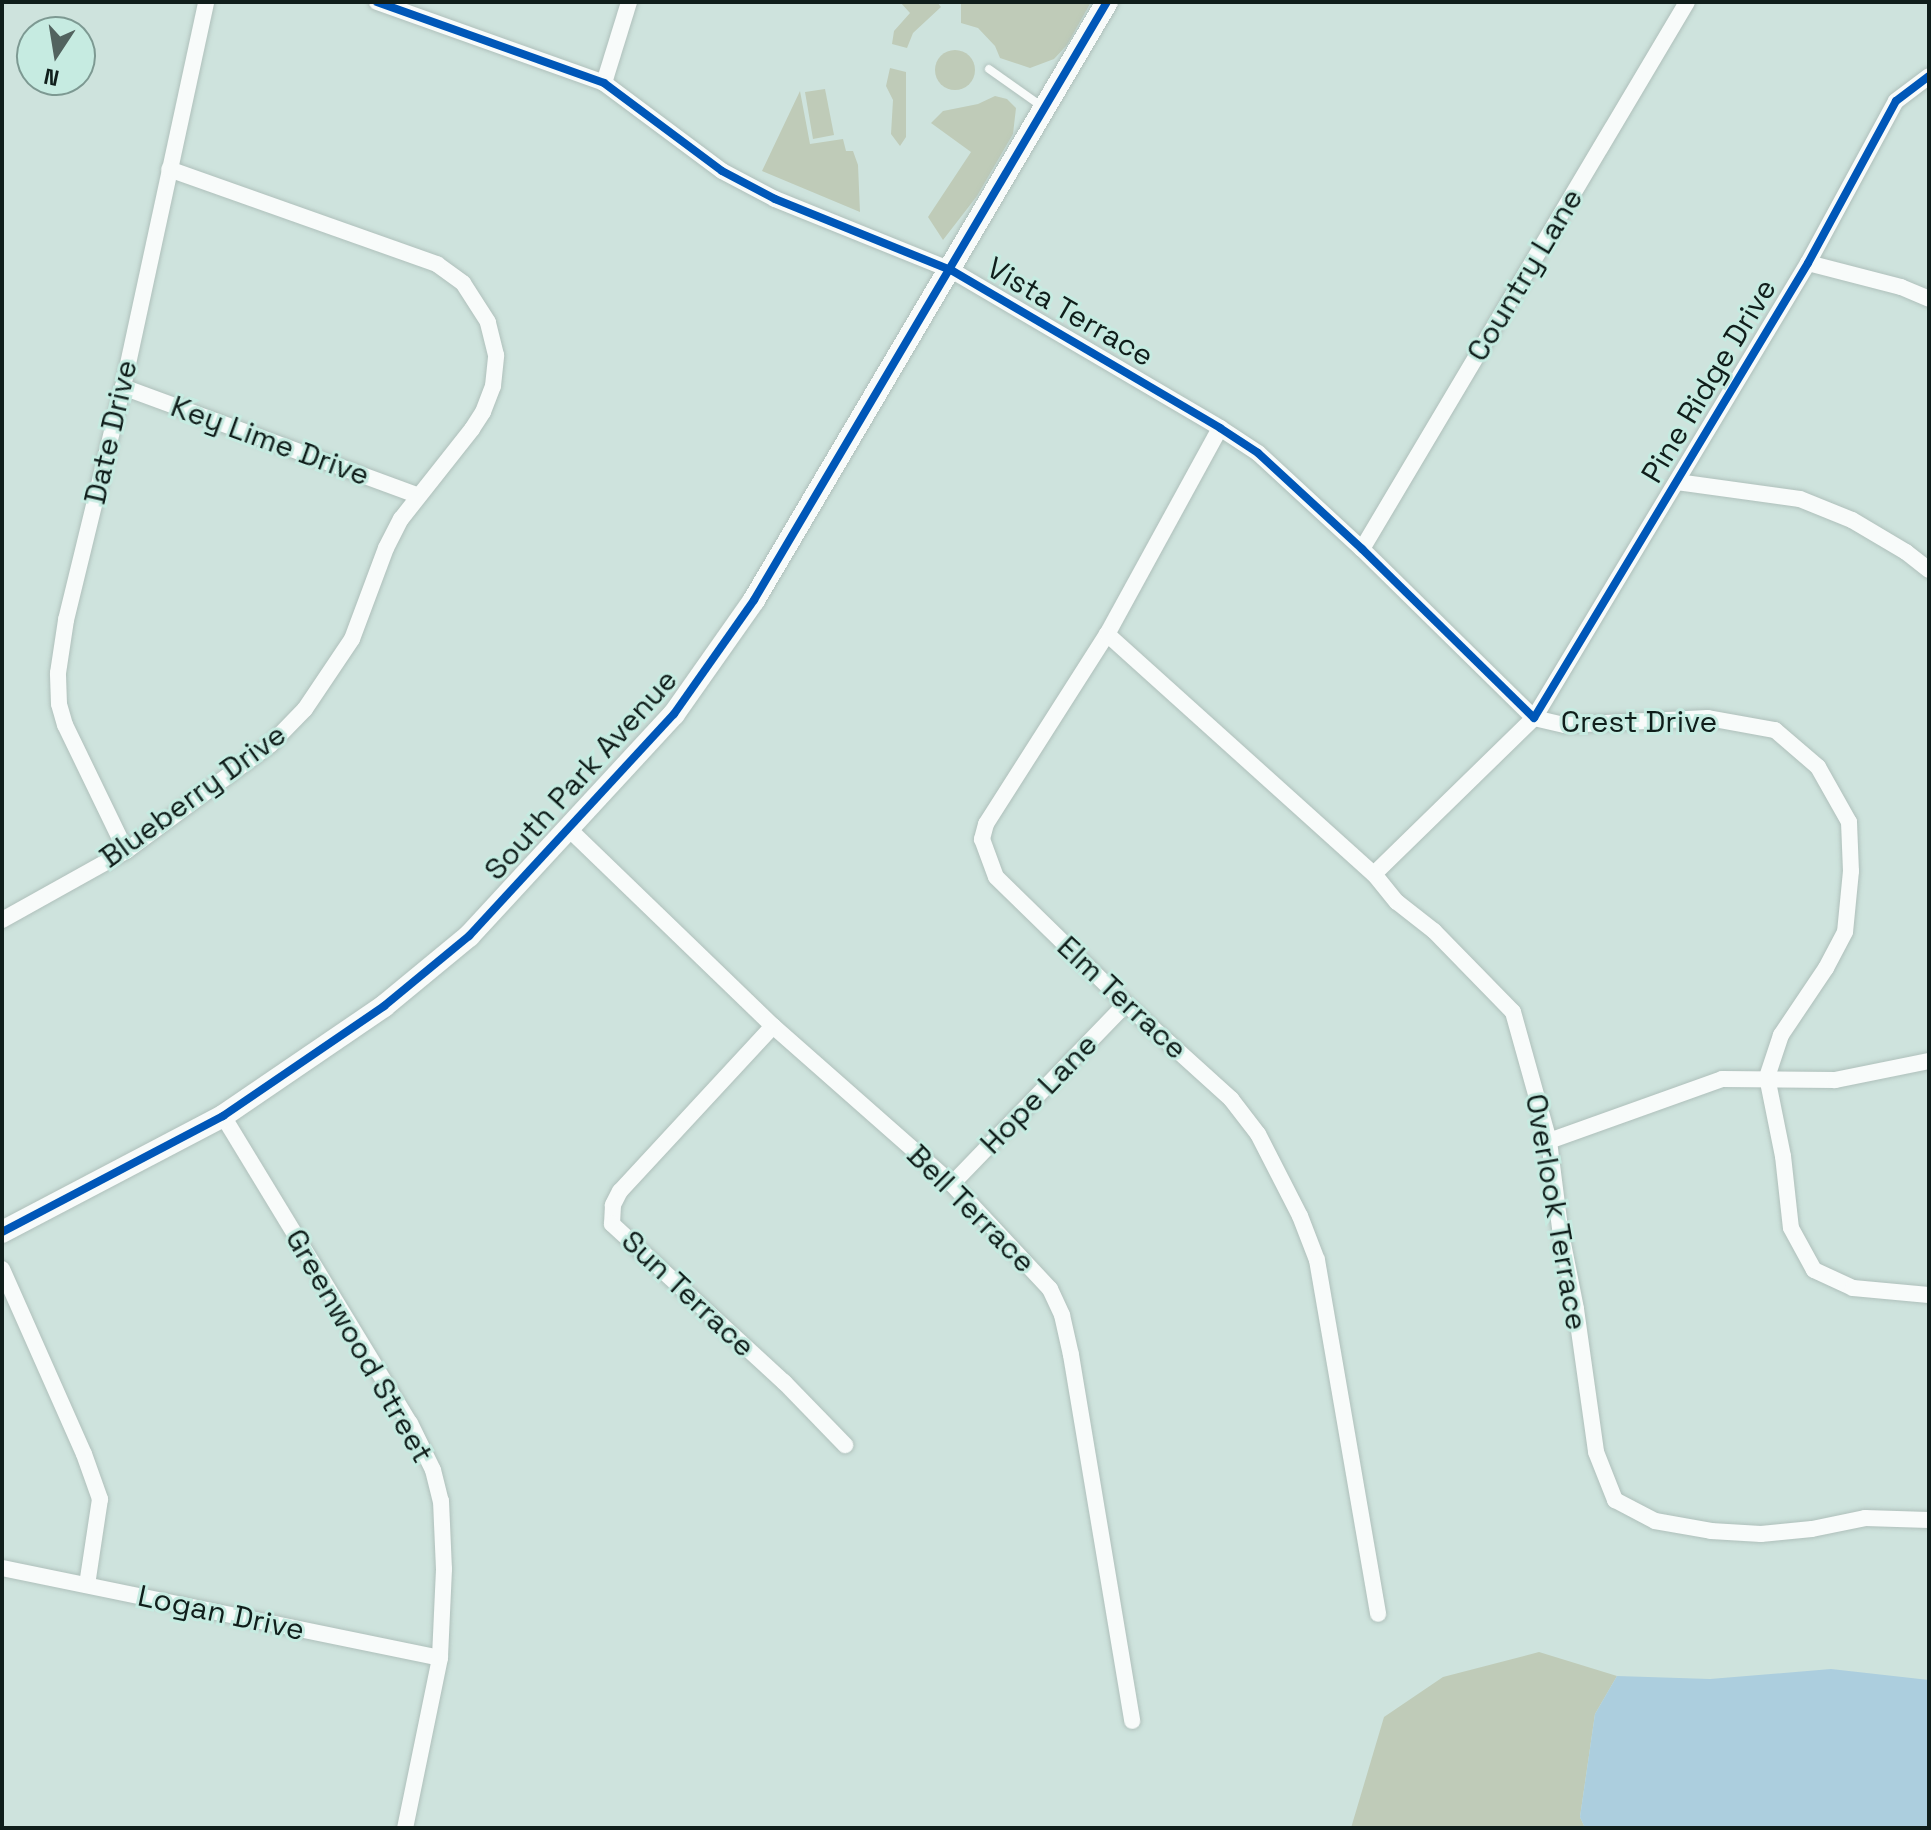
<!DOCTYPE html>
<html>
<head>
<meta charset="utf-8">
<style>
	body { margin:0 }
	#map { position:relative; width:1931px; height:1830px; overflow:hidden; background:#cee3dd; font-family:"Space Grotesk",sans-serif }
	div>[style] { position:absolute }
	.green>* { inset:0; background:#bfcbb8 }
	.round { border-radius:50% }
	.water>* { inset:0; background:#accede }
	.roads { filter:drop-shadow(0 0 2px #afc0bb) drop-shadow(0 0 2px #afc0bb) }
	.lane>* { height:8px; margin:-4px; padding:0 4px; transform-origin:4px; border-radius:4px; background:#f8fbfa }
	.street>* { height:16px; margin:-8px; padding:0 8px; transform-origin:8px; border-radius:8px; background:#f8fbfa }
	.secondary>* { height:22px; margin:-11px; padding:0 11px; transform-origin:11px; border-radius:11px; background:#f8fbfa }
	.cycleway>* { height:8px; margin:-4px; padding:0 4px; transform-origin:4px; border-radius:4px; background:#0057b8 }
	span { translate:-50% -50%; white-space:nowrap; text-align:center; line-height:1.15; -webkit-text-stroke:6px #c6ebe1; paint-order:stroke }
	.street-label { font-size:30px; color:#101e1b }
	.frame { position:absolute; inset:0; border:4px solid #101e1b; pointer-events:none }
	.north { position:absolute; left:16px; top:16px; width:80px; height:80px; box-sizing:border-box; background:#c6ebe1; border:2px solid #7d9992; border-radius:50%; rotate:192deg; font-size:22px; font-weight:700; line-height:32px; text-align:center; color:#101e1b }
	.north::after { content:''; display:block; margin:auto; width:28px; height:36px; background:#52635f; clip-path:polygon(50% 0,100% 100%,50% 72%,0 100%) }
</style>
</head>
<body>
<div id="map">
	<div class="green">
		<i style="clip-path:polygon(900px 2px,937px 2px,941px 7px,913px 33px,907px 48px,892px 44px,894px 31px,910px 13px)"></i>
		<i style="clip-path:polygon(961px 2px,1091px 2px,1067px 45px,1054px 59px,1030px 68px,1000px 58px,995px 46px,978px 28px,961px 23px)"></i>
		<i class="round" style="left:935px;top:50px;width:40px;height:40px"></i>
		<i style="clip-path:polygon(890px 68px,906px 72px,906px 137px,900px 146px,891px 134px,893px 100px,886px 86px)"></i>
		<i style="clip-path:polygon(825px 89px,834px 135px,813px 139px,805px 92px)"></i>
		<i style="clip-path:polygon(800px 91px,810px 144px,843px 139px,846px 151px,853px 151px,858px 165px,860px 212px,762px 171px)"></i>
		<i style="clip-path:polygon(995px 96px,1007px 99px,1016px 108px,1013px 134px,977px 196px,943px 240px,928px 217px,971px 152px,931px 123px,943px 111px,978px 104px)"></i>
		<i style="clip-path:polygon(1539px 1652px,1617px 1676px,1595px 1714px,1580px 1817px,1585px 1828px,1351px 1828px,1384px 1717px,1443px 1677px)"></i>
	</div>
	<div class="water">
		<i style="clip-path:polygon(1831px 1669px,1929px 1680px,1929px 1828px,1585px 1828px,1580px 1817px,1595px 1714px,1617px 1676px,1710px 1679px)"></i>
	</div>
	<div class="roads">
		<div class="lane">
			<i style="left:989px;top:69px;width:67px;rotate:35.3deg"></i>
		</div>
		<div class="street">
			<i style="left:377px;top:2px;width:241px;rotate:19.6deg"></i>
			<i style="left:604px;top:83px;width:147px;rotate:36.7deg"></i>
			<i style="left:722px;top:171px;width:60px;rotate:27.8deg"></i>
			<i style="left:775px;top:199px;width:190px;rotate:22deg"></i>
			<i style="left:951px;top:270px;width:312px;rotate:30.4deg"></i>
			<i style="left:1220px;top:428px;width:45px;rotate:33.3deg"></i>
			<i style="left:1258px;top:453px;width:142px;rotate:42.7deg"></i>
			<i style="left:1362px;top:549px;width:241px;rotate:44.5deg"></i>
			<i style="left:1534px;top:718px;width:531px;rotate:-58.94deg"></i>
			<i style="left:1808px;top:263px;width:184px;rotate:-61.5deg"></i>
			<i style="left:1896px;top:101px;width:41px;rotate:-37.1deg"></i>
			<i style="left:604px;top:83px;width:85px;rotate:-72.8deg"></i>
			<i style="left:1808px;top:263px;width:96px;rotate:14.5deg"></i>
			<i style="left:1901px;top:287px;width:30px;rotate:23deg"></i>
			<i style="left:123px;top:387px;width:312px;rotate:20.2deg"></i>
			<i style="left:1220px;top:428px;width:235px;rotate:118.7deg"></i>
			<i style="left:1107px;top:634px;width:225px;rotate:122.5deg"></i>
			<i style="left:986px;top:824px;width:16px;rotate:105deg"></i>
			<i style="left:982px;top:839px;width:40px;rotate:69.8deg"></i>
			<i style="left:996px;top:877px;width:182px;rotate:44.3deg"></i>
			<i style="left:1126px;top:1004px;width:142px;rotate:42.1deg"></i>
			<i style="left:1231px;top:1099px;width:44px;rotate:52.4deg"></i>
			<i style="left:1258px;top:1134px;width:92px;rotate:62.9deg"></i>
			<i style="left:1300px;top:1216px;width:47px;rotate:68.9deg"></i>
			<i style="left:1317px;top:1260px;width:359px;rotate:80.2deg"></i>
			<i style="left:1677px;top:482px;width:124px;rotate:7.9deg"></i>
			<i style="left:1800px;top:499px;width:56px;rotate:22deg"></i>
			<i style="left:1852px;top:520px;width:63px;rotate:30.7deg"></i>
			<i style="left:1906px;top:552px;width:29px;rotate:38deg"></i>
			<i style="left:1362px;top:549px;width:636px;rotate:-59.28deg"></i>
			<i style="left:1107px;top:634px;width:359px;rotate:42deg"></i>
			<i style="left:1374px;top:874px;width:36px;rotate:51deg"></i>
			<i style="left:1397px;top:902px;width:47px;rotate:38.1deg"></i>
			<i style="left:1434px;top:931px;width:113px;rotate:45.7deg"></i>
			<i style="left:1513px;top:1012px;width:134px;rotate:74.4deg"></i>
			<i style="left:1549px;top:1141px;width:88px;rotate:82.8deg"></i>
			<i style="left:1560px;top:1228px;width:83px;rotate:78.8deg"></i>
			<i style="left:1576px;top:1309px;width:144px;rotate:82deg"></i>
			<i style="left:1596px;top:1452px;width:52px;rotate:68.4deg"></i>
			<i style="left:1615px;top:1500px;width:45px;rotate:27.7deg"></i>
			<i style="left:1655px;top:1521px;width:57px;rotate:10.1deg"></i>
			<i style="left:1711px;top:1531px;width:50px;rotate:3.4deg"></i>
			<i style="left:1761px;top:1534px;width:51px;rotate:-5.6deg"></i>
			<i style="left:1812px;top:1529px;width:54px;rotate:-11.7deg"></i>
			<i style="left:1865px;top:1518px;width:64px;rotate:1.8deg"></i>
			<i style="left:570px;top:830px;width:282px;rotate:44deg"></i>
			<i style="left:773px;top:1026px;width:239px;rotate:41.4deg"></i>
			<i style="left:952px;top:1184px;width:144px;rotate:47deg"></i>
			<i style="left:1050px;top:1289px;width:29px;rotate:65deg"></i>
			<i style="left:1062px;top:1315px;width:41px;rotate:77.3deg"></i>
			<i style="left:1071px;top:1355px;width:371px;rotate:80.5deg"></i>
			<i style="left:126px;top:851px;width:140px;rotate:-115.8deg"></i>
			<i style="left:65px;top:725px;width:22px;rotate:-106deg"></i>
			<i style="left:59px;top:704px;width:31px;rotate:-92deg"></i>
			<i style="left:58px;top:673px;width:54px;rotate:-81.4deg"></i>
			<i style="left:66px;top:620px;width:240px;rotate:-76.3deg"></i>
			<i style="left:123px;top:387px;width:394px;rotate:-77.8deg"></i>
			<i style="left:1374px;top:874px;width:223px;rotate:-44.3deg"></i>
			<i style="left:1534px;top:718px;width:32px;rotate:13deg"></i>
			<i style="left:1565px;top:725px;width:143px;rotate:-2.8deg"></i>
			<i style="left:1708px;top:718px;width:68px;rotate:10.2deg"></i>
			<i style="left:1775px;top:730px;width:57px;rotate:40.7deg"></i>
			<i style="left:1818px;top:767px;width:63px;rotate:60.6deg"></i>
			<i style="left:1849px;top:822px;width:49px;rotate:87.7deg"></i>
			<i style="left:1851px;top:871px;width:61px;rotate:95.6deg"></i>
			<i style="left:1845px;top:932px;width:41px;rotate:117.8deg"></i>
			<i style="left:1826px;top:968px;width:81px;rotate:123.9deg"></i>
			<i style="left:1781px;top:1035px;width:44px;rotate:108.4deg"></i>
			<i style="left:1767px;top:1077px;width:81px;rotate:78.6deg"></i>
			<i style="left:1783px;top:1156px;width:72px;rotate:83.7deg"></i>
			<i style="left:1791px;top:1228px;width:48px;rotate:61.3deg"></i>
			<i style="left:1814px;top:1270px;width:43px;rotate:24.8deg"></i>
			<i style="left:1853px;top:1288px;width:76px;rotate:5.3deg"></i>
			<i style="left:2px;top:920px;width:142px;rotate:-29.1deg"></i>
			<i style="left:126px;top:851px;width:179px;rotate:-36.4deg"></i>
			<i style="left:270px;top:745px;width:50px;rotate:-45.8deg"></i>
			<i style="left:305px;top:709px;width:84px;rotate:-56.1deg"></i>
			<i style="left:352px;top:639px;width:97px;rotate:-69.5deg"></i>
			<i style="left:386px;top:548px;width:33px;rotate:-63deg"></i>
			<i style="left:401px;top:519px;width:115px;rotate:-51.7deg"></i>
			<i style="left:472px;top:429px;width:20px;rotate:-57deg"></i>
			<i style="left:483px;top:412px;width:28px;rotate:-69deg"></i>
			<i style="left:493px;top:386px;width:31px;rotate:-84deg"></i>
			<i style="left:496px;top:355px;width:34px;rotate:-104deg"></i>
			<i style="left:488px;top:322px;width:46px;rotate:-122.7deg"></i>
			<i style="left:463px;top:283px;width:32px;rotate:-144deg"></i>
			<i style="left:437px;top:264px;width:284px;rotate:-160.5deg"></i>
			<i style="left:773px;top:1026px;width:225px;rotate:132.8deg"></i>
			<i style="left:620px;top:1191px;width:16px;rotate:117deg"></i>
			<i style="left:613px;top:1205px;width:19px;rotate:93deg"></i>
			<i style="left:612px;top:1224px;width:234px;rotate:42.6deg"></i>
			<i style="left:784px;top:1382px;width:88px;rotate:45.9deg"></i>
			<i style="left:223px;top:1116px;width:359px;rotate:58.7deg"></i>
			<i style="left:410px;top:1423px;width:52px;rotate:63.9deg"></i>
			<i style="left:433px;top:1470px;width:32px;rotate:76deg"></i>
			<i style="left:441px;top:1501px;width:68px;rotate:87.5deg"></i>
			<i style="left:444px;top:1569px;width:89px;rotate:92.6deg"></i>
			<i style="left:440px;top:1658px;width:174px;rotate:101.6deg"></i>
			<i style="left:1549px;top:1141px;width:184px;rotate:-19.7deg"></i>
			<i style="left:1722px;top:1079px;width:113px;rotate:0.5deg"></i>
			<i style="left:1835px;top:1080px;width:96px;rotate:-11.4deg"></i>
			<i style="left:952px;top:1184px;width:250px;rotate:-46deg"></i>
			<i style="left:2px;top:1269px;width:202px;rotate:66.1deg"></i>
			<i style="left:84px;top:1454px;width:48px;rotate:70.4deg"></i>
			<i style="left:100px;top:1499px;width:87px;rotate:98.6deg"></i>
			<i style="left:2px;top:1568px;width:447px;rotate:11.6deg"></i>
		</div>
		<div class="secondary">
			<i style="left:2px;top:1232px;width:250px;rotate:-27.7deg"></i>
			<i style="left:223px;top:1116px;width:195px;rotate:-34.3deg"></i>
			<i style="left:384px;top:1006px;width:110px;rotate:-39.5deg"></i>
			<i style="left:469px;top:936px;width:302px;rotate:-47.3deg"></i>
			<i style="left:674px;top:714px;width:139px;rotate:-54.9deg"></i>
			<i style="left:754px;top:600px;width:694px;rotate:-59.45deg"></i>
		</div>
	</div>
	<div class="cycleway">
		<i style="left:377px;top:2px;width:241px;rotate:19.6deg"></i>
		<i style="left:604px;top:83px;width:147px;rotate:36.7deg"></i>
		<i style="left:722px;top:171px;width:60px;rotate:27.8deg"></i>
		<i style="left:775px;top:199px;width:190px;rotate:22deg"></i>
		<i style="left:951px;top:270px;width:312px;rotate:30.4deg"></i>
		<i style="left:1220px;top:428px;width:45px;rotate:33.3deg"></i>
		<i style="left:1258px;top:453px;width:142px;rotate:42.7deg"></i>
		<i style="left:1362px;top:549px;width:241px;rotate:44.5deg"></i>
		<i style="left:1534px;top:718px;width:531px;rotate:-58.94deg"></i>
		<i style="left:1808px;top:263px;width:184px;rotate:-61.5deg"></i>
		<i style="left:1896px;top:101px;width:41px;rotate:-37.1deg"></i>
		<i style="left:2px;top:1232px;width:250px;rotate:-27.7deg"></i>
		<i style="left:223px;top:1116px;width:195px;rotate:-34.3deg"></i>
		<i style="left:384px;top:1006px;width:110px;rotate:-39.5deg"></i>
		<i style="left:469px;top:936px;width:302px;rotate:-47.3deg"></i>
		<i style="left:674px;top:714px;width:139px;rotate:-54.9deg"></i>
		<i style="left:754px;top:600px;width:694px;rotate:-59.45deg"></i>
	</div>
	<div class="street-label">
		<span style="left:1525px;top:275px;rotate:-59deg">Country Lane</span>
		<span style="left:1070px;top:312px;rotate:30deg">Vista Terrace</span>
		<span style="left:1709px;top:381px;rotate:-59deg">Pine Ridge Drive</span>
		<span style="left:111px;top:432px;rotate:-77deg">Date Drive</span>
		<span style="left:270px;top:441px;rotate:20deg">Key Lime Drive</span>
		<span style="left:1639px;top:722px">Crest Drive</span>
		<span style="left:581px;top:775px;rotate:-48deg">South Park Avenue</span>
		<span style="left:193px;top:796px;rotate:-36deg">Blueberry Drive</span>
		<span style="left:1122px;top:998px;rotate:43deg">Elm Terrace</span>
		<span style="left:1039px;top:1094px;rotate:-46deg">Hope Lane</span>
		<span style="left:971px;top:1209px;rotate:45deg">Bell Terrace</span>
		<span style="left:1556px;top:1212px;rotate:80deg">Overlook Terrace</span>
		<span style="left:688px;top:1294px;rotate:43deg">Sun Terrace</span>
		<span style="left:359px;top:1346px;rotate:60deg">Greenwood Street</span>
		<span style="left:221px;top:1613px;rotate:12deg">Logan Drive</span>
	</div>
	<div class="frame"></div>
	<div class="north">N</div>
</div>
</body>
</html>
